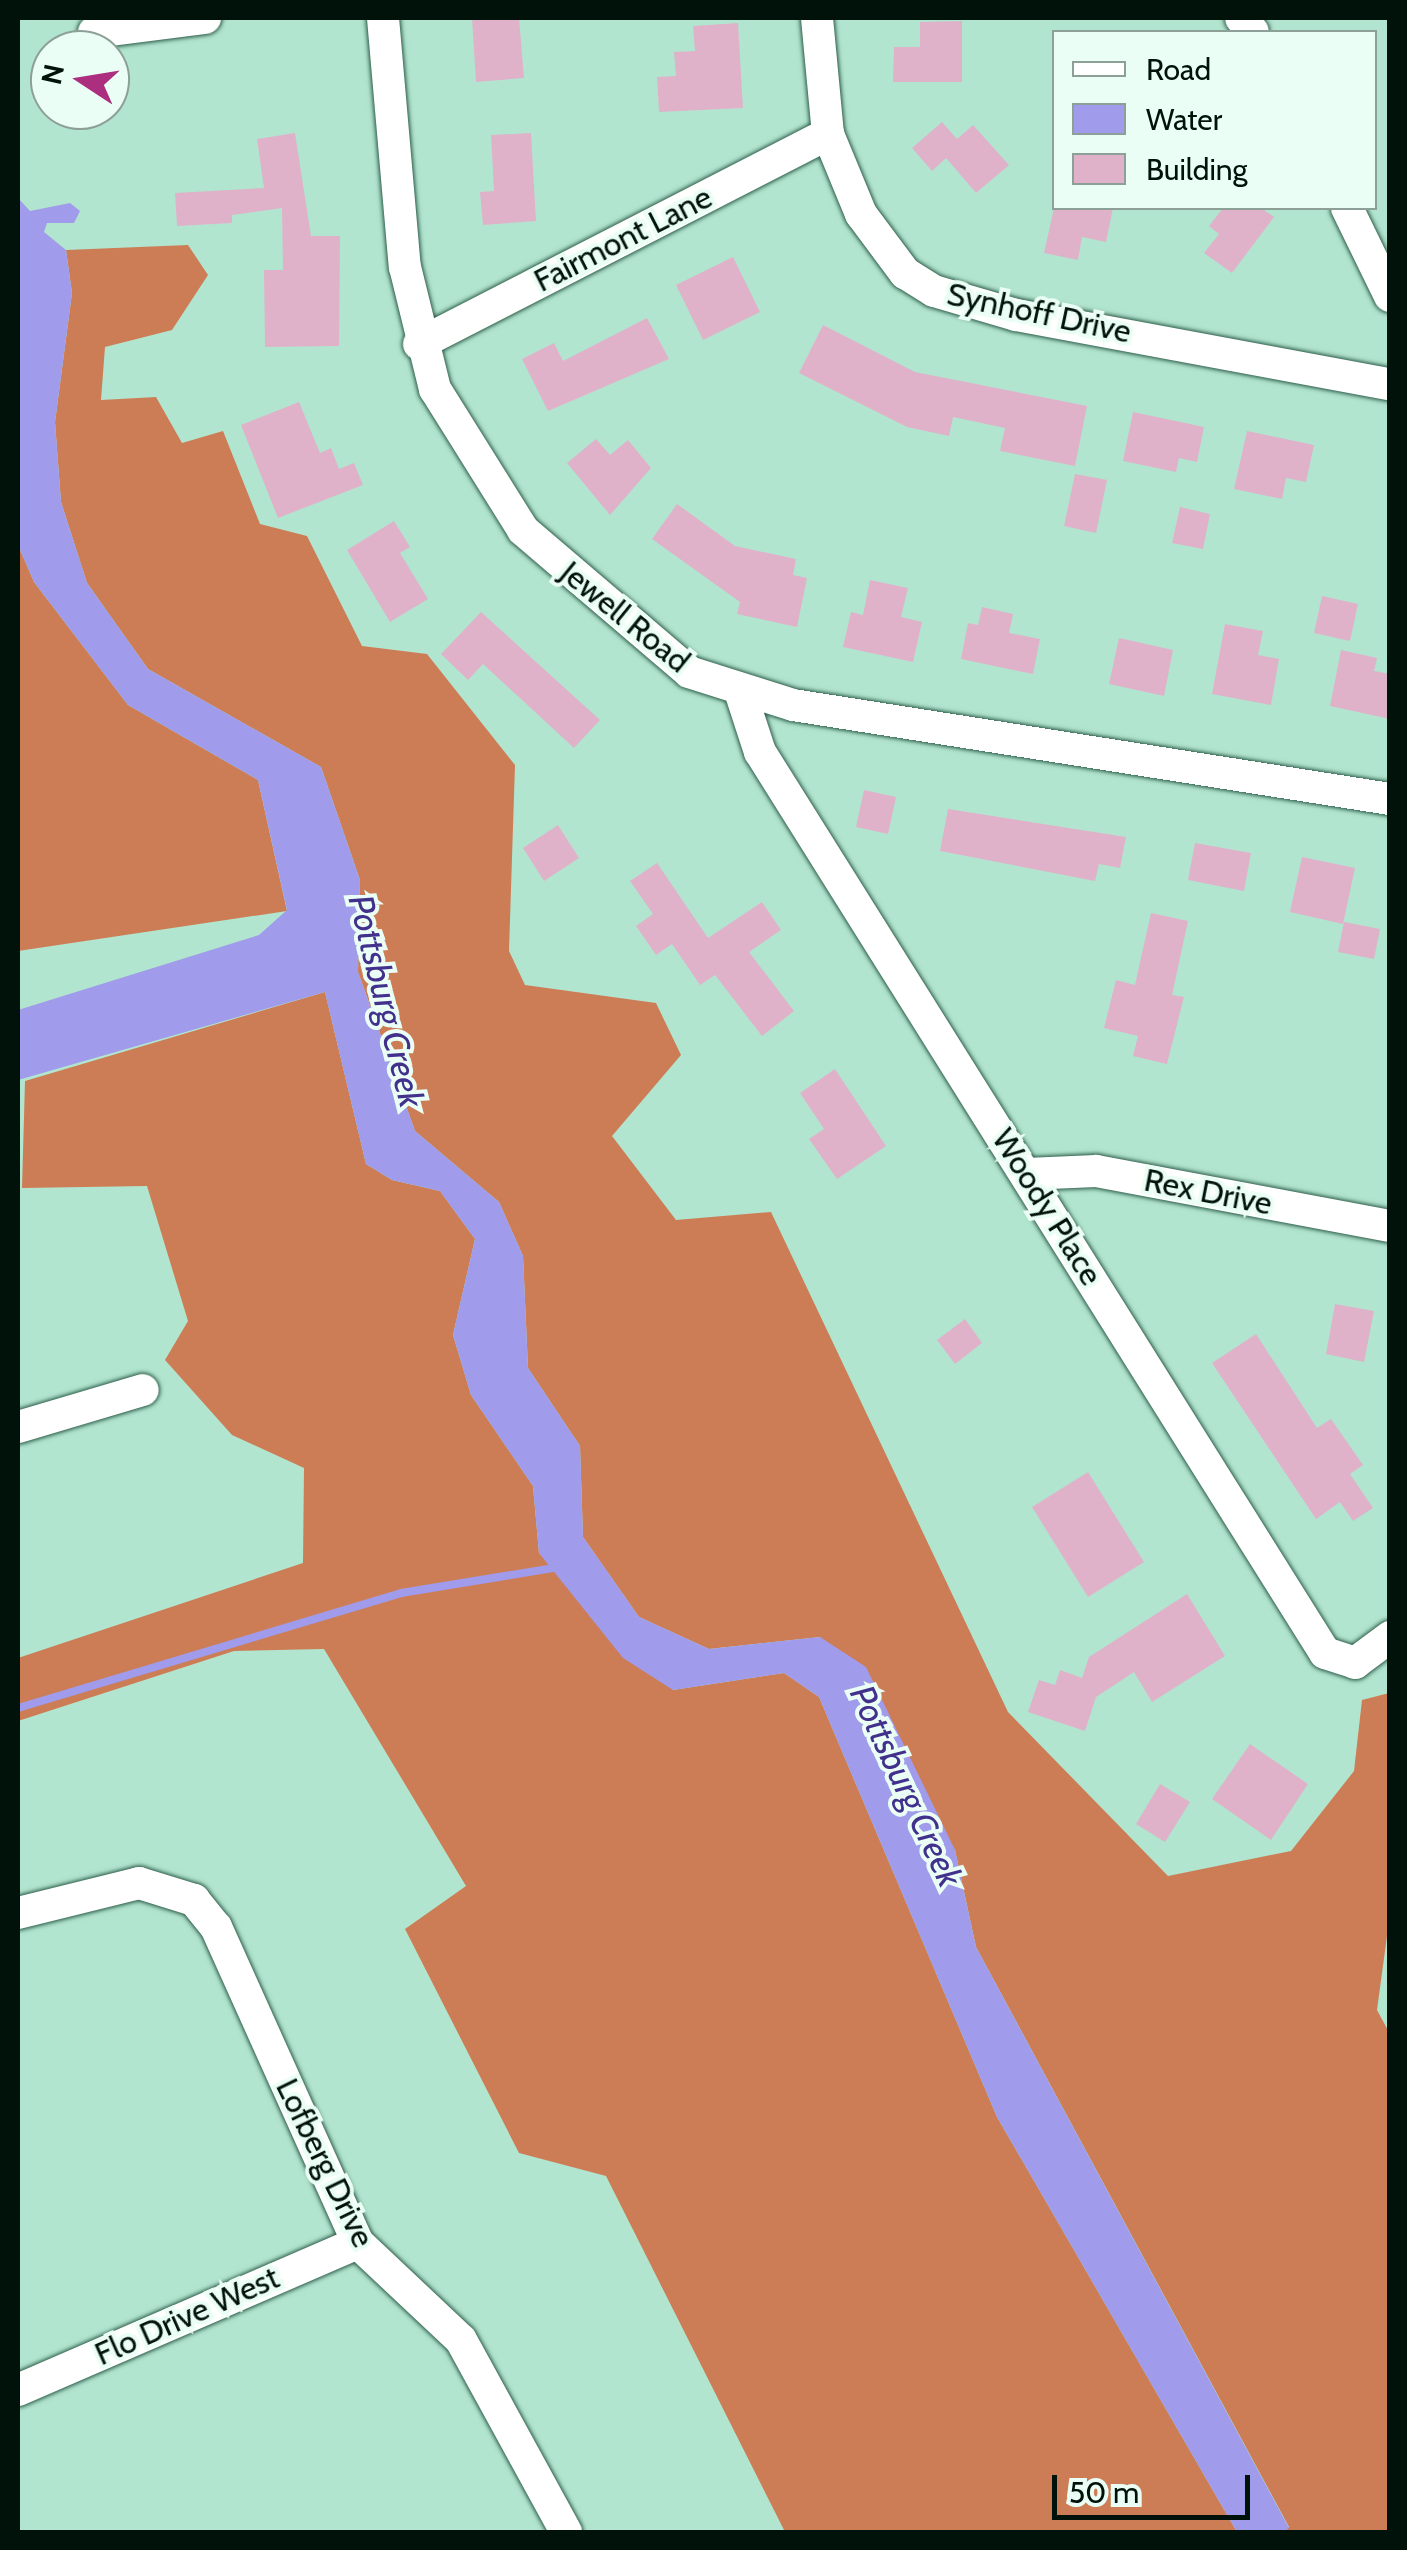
<!DOCTYPE html>
<html>
<head>
<meta charset="utf-8">
<style>
	body { margin:0 }
	#map { position:relative; width:1407px; height:2550px; overflow:hidden; background:#b2e5cf; font-family:Cabin,sans-serif }
	div>[style] { position:absolute }
	.forest>* { inset:0; background:#cd7d56 }
	.water>* { inset:0; background:#a09bea }
	.stream>* { height:8px; margin:-4px; padding:0 4px; transform-origin:4px; border-radius:4px; background:#a09bea }
	.building>* { inset:0; background:#dfb2c9 }
	.roads { filter:drop-shadow(0 0 2px #2e5e4b) drop-shadow(0 0 2px #2e5e4b) }
	.minor>* { height:32px; margin:-16px; padding:0 16px; transform-origin:16px; border-radius:16px; background:#fff }
	span { translate:-50% -50%; white-space:nowrap; text-align:center; line-height:1.15; -webkit-text-stroke:8px #eafef5; paint-order:stroke }
	.street-label { font-size:32px; color:#01120b }
	.water-label { font-size:35px; color:#42318c; font-style:italic }
	.frame { position:absolute; inset:0; border:20px solid #01120b; pointer-events:none }
	.legend { position:absolute; left:1052px; top:30px; width:325px; height:180px; box-sizing:border-box; background:#eafef5; border:2px solid #8da097; margin:0; padding:12px 18px; list-style:none; font-size:30px; color:#01120b }
	.legend li { display:flex; align-items:center; gap:20px; height:50px }
	.legend b { width:50px; border:2px solid #8da097 }
	.north { position:absolute; left:30px; top:30px; width:100px; height:100px; box-sizing:border-box; background:#eafef5; border:2px solid #8da097; border-radius:50%; rotate:282deg; font-size:28px; font-weight:700; line-height:40px; text-align:center; color:#01120b }
	.north::after { content:''; display:block; margin:auto; width:35px; height:45px; background:#ac2e7e; clip-path:polygon(50% 0,100% 100%,50% 72%,0 100%) }
	.scale { position:absolute; left:1052px; top:2475px; width:198px; height:45px; box-sizing:border-box; border:5px solid #01120b; border-top:0; padding-left:12px; font-size:30px; line-height:35px; white-space:nowrap; color:#01120b; -webkit-text-stroke:8px #eafef5; paint-order:stroke }
</style>
</head>
<body>
<div id="map">
	<div class="forest">
		<i style="clip-path:polygon(188px 245px,208px 275px,172px 330px,105px 347px,101px 400px,156px 397px,182px 443px,223px 431px,260px 524px,307px 536px,362px 646px,427px 654px,515px 765px,509px 951px,525px 985px,656px 1003px,681px 1055px,612px 1136px,676px 1220px,771px 1212px,1008px 1712px,1168px 1876px,1291px 1851px,1354px 1771px,1362px 1700px,1389px 1693px,1390px 1914px,1377px 2010px,1390px 2034px,1389px 2532px,1284px 2532px,1289px 2527px,976px 1947px,955px 1850px,820px 1637px,709px 1649px,639px 1617px,583px 1537px,580px 1446px,528px 1368px,523px 1256px,499px 1202px,415px 1131px,358px 972px,360px 880px,321px 767px,148px 669px,87px 583px,61px 502px,55px 422px,72px 293px,66px 250px)"></i>
		<i style="clip-path:polygon(18px 545px,34px 582px,128px 705px,258px 780px,287px 911px,18px 951px)"></i>
		<i style="clip-path:polygon(325px 992px,366px 1164px,392px 1180px,440px 1191px,475px 1239px,453px 1335px,471px 1395px,533px 1486px,539px 1553px,673px 1690px,784px 1673px,819px 1697px,997px 2117px,1237px 2532px,785px 2532px,606px 2176px,519px 2153px,405px 1929px,466px 1886px,324px 1649px,234px 1651px,18px 1721px,18px 1658px,303px 1563px,304px 1468px,232px 1435px,165px 1360px,188px 1321px,147px 1186px,22px 1188px,25px 1081px)"></i>
	</div>
	<div class="water">
		<i style="clip-path:polygon(18px 198px,30px 211px,70px 203px,80px 211px,74px 223px,47px 223px,44px 232px,66px 250px,72px 293px,55px 422px,61px 502px,87px 583px,148px 669px,321px 767px,360px 880px,358px 972px,415px 1131px,499px 1202px,523px 1256px,528px 1368px,580px 1446px,583px 1537px,639px 1617px,709px 1649px,820px 1637px,866px 1667px,955px 1850px,976px 1947px,1289px 2528px,1284px 2532px,1237px 2532px,997px 2117px,819px 1697px,784px 1673px,673px 1690px,623px 1658px,539px 1553px,533px 1486px,471px 1395px,453px 1335px,475px 1239px,440px 1191px,392px 1180px,366px 1164px,325px 992px,18px 1080px,18px 1010px,259px 935px,287px 910px,258px 780px,128px 705px,34px 582px,18px 545px)"></i>
	</div>
	<div class="stream">
		<i style="left:18px;top:1708px;width:400px;rotate:-16.7deg"></i>
		<i style="left:401px;top:1593px;width:160px;rotate:-9.3deg"></i>
	</div>
	<div class="building">
		<i style="clip-path:polygon(472px 18px,519px 18px,524px 78px,476px 82px)"></i>
		<i style="clip-path:polygon(962px 21px,962px 82px,893px 82px,894px 47px,920px 47px,920px 22px)"></i>
		<i style="clip-path:polygon(738px 23px,743px 108px,659px 112px,657px 77px,676px 76px,674px 52px,695px 51px,693px 26px)"></i>
		<i style="clip-path:polygon(942px 122px,957px 139px,973px 125px,1009px 165px,976px 193px,946px 158px,932px 171px,912px 148px)"></i>
		<i style="clip-path:polygon(295px 133px,311px 236px,340px 236px,339px 346px,265px 347px,264px 270px,283px 270px,282px 208px,232px 215px,232px 223px,177px 226px,175px 193px,264px 188px,257px 139px)"></i>
		<i style="clip-path:polygon(531px 133px,536px 221px,483px 225px,480px 192px,494px 191px,491px 135px)"></i>
		<i style="clip-path:polygon(1054px 208px,1113px 208px,1106px 242px,1082px 237px,1078px 260px,1044px 253px)"></i>
		<i style="clip-path:polygon(1223px 208px,1261px 208px,1274px 217px,1232px 273px,1204px 253px,1219px 234px,1209px 226px)"></i>
		<i style="clip-path:polygon(733px 257px,760px 312px,703px 340px,676px 285px)"></i>
		<i style="clip-path:polygon(647px 318px,669px 359px,548px 411px,522px 359px,554px 343px,563px 361px)"></i>
		<i style="clip-path:polygon(823px 325px,915px 372px,1087px 406px,1075px 466px,1000px 451px,1005px 428px,953px 417px,949px 436px,907px 427px,799px 373px)"></i>
		<i style="clip-path:polygon(299px 402px,320px 453px,331px 448px,339px 469px,354px 463px,363px 485px,278px 518px,241px 425px)"></i>
		<i style="clip-path:polygon(1133px 412px,1204px 427px,1197px 462px,1179px 458px,1176px 472px,1123px 461px)"></i>
		<i style="clip-path:polygon(1247px 431px,1314px 445px,1306px 482px,1286px 478px,1282px 499px,1234px 489px)"></i>
		<i style="clip-path:polygon(596px 439px,610px 455px,628px 440px,651px 468px,610px 515px,567px 463px)"></i>
		<i style="clip-path:polygon(1075px 474px,1107px 480px,1096px 533px,1064px 526px)"></i>
		<i style="clip-path:polygon(677px 504px,735px 546px,796px 559px,793px 575px,807px 578px,797px 627px,737px 614px,740px 602px,652px 539px)"></i>
		<i style="clip-path:polygon(1180px 507px,1210px 514px,1203px 549px,1172px 543px)"></i>
		<i style="clip-path:polygon(394px 521px,410px 547px,400px 553px,428px 599px,390px 622px,347px 550px)"></i>
		<i style="clip-path:polygon(870px 580px,908px 588px,901px 617px,922px 622px,913px 662px,843px 647px,851px 612px,863px 615px)"></i>
		<i style="clip-path:polygon(1322px 596px,1358px 604px,1350px 641px,1314px 633px)"></i>
		<i style="clip-path:polygon(982px 607px,1013px 614px,1009px 633px,1040px 639px,1033px 674px,961px 659px,968px 623px,978px 625px)"></i>
		<i style="clip-path:polygon(481px 612px,600px 720px,574px 748px,483px 664px,468px 680px,441px 654px)"></i>
		<i style="clip-path:polygon(1225px 624px,1263px 631px,1258px 655px,1279px 659px,1271px 705px,1212px 694px)"></i>
		<i style="clip-path:polygon(1119px 638px,1173px 650px,1164px 696px,1109px 684px)"></i>
		<i style="clip-path:polygon(1341px 650px,1377px 658px,1374px 671px,1390px 674px,1390px 719px,1330px 706px)"></i>
		<i style="clip-path:polygon(864px 790px,896px 797px,888px 834px,856px 827px)"></i>
		<i style="clip-path:polygon(948px 809px,1126px 837px,1120px 868px,1099px 864px,1095px 881px,940px 851px)"></i>
		<i style="clip-path:polygon(558px 825px,579px 858px,544px 881px,523px 848px)"></i>
		<i style="clip-path:polygon(1195px 843px,1251px 853px,1244px 891px,1188px 880px)"></i>
		<i style="clip-path:polygon(1302px 857px,1355px 868px,1343px 924px,1290px 912px)"></i>
		<i style="clip-path:polygon(657px 863px,708px 938px,762px 902px,781px 930px,749px 952px,794px 1011px,762px 1036px,715px 975px,700px 985px,672px 944px,656px 955px,636px 926px,653px 914px,630px 881px)"></i>
		<i style="clip-path:polygon(1151px 913px,1188px 921px,1172px 995px,1184px 997px,1167px 1064px,1133px 1056px,1138px 1036px,1104px 1028px,1116px 980px,1135px 985px)"></i>
		<i style="clip-path:polygon(1344px 922px,1380px 929px,1374px 959px,1338px 952px)"></i>
		<i style="clip-path:polygon(835px 1069px,886px 1146px,837px 1179px,809px 1139px,824px 1129px,800px 1093px)"></i>
		<i style="clip-path:polygon(1335px 1304px,1374px 1311px,1364px 1362px,1326px 1354px)"></i>
		<i style="clip-path:polygon(965px 1319px,982px 1343px,955px 1364px,937px 1340px)"></i>
		<i style="clip-path:polygon(1256px 1334px,1317px 1428px,1331px 1419px,1363px 1465px,1350px 1474px,1373px 1508px,1353px 1521px,1340px 1502px,1316px 1519px,1212px 1363px)"></i>
		<i style="clip-path:polygon(1088px 1472px,1144px 1562px,1088px 1597px,1032px 1507px)"></i>
		<i style="clip-path:polygon(1187px 1594px,1225px 1656px,1152px 1702px,1134px 1672px,1096px 1697px,1085px 1731px,1028px 1712px,1039px 1680px,1055px 1685px,1060px 1670px,1082px 1678px,1089px 1657px)"></i>
		<i style="clip-path:polygon(1250px 1744px,1308px 1784px,1271px 1840px,1212px 1799px)"></i>
		<i style="clip-path:polygon(1160px 1784px,1190px 1802px,1165px 1842px,1136px 1824px)"></i>
	</div>
	<div class="roads">
		<div class="minor">
			<i style="left:383px;top:18px;width:250px;rotate:85deg"></i>
			<i style="left:405px;top:267px;width:126px;rotate:76.2deg"></i>
			<i style="left:435px;top:389px;width:166px;rotate:58deg"></i>
			<i style="left:523px;top:530px;width:218px;rotate:40.5deg"></i>
			<i style="left:689px;top:672px;width:109px;rotate:17.6deg"></i>
			<i style="left:793px;top:705px;width:604px;rotate:8.95deg"></i>
			<i style="left:817px;top:18px;width:117px;rotate:84.6deg"></i>
			<i style="left:828px;top:134px;width:87px;rotate:67.6deg"></i>
			<i style="left:861px;top:214px;width:74px;rotate:53.3deg"></i>
			<i style="left:905px;top:273px;width:34px;rotate:32deg"></i>
			<i style="left:934px;top:291px;width:85px;rotate:16.3deg"></i>
			<i style="left:1016px;top:315px;width:380px;rotate:10.5deg"></i>
			<i style="left:1241px;top:18px;width:18px;rotate:49deg"></i>
			<i style="left:94px;top:32px;width:112px;rotate:-7.2deg"></i>
			<i style="left:1347px;top:208px;width:98px;rotate:64deg"></i>
			<i style="left:419px;top:344px;width:460px;rotate:-27.2deg"></i>
			<i style="left:741px;top:694px;width:61px;rotate:71.9deg"></i>
			<i style="left:760px;top:752px;width:1063px;rotate:57.91deg"></i>
			<i style="left:1325px;top:1653px;width:32px;rotate:18deg"></i>
			<i style="left:1355px;top:1663px;width:44px;rotate:-36.6deg"></i>
			<i style="left:1026px;top:1174px;width:70px;rotate:-2.5deg"></i>
			<i style="left:1096px;top:1171px;width:299px;rotate:10.6deg"></i>
			<i style="left:18px;top:1427px;width:130px;rotate:-16.5deg"></i>
			<i style="left:18px;top:1913px;width:125px;rotate:-13.9deg"></i>
			<i style="left:139px;top:1883px;width:58px;rotate:17.2deg"></i>
			<i style="left:194px;top:1900px;width:35px;rotate:51deg"></i>
			<i style="left:216px;top:1927px;width:346px;rotate:65.8deg"></i>
			<i style="left:358px;top:2243px;width:141px;rotate:43.3deg"></i>
			<i style="left:461px;top:2340px;width:219px;rotate:61.3deg"></i>
			<i style="left:18px;top:2390px;width:370px;rotate:-23.4deg"></i>
		</div>
	</div>
	<div class="street-label">
		<span style="left:623px;top:239px;rotate:-27deg">Fairmont Lane</span>
		<span style="left:1039px;top:313px;rotate:12deg">Synhoff Drive</span>
		<span style="left:625px;top:617px;rotate:39deg">Jewell Road</span>
		<span style="left:1208px;top:1192px;rotate:11deg">Rex Drive</span>
		<span style="left:1047px;top:1207px;rotate:58deg">Woody Place</span>
		<span style="left:325px;top:2163px;rotate:64deg">Lofberg Drive</span>
		<span style="left:187px;top:2316px;rotate:-24deg">Flo Drive West</span>
	</div>
	<div class="water-label">
		<span style="left:386px;top:1001px;rotate:76deg">Pottsburg Creek</span>
		<span style="left:906px;top:1786px;rotate:65deg">Pottsburg Creek</span>
	</div>
	<div class="frame"></div>
	<ul class="legend">
	<li><b style="height:12px;background:#fff"></b>Road</li>
	<li><b style="height:28px;background:#a09bea"></b>Water</li>
	<li><b style="height:28px;background:#dfb2c9"></b>Building</li>
	</ul>
	<div class="north">N</div>
	<div class="scale">50 m</div>
</div>
</body>
</html>
